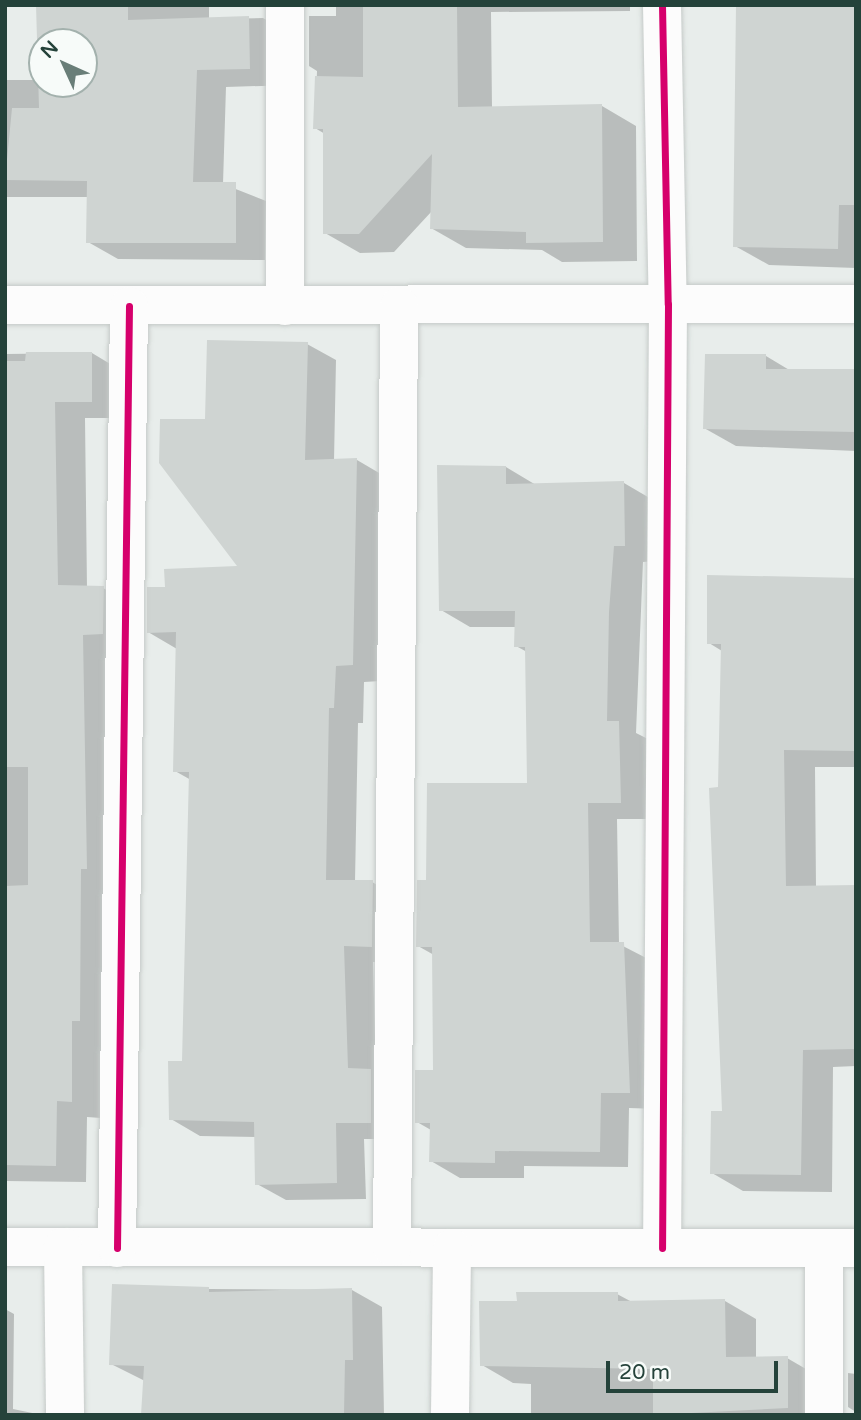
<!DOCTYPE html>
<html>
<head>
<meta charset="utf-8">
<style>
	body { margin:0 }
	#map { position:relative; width:861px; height:1420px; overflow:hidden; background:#e8edeb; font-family:"Varela Round",sans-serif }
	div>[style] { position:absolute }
	.shadow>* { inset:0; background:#0003 }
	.building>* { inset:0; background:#cfd4d2 }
	.roads { filter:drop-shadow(0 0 2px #c5cac8) drop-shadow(0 0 2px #c5cac8) }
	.street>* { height:38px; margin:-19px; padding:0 19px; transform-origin:19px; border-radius:19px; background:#fcfcfc }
	.cycleway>* { height:7px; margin:-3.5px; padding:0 3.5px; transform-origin:3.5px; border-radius:3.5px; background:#d6006c }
	span { translate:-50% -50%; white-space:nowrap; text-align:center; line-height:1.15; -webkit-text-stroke:5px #f7fbf9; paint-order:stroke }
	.frame { position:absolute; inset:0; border:7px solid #24423a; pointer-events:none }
	.north { position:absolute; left:28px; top:28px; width:70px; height:70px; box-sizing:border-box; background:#f7fbf9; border:2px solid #a3b1ad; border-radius:50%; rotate:315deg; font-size:19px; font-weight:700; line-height:28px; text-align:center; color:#24423a }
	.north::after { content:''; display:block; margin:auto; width:24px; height:32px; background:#697e78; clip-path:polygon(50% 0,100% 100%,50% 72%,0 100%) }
	.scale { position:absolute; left:606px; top:1361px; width:172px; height:32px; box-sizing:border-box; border:4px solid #24423a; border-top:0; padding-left:9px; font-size:21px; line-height:24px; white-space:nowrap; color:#24423a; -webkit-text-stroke:5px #f7fbf9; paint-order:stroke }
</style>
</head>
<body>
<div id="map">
	<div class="shadow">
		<i style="clip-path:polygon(evenodd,38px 5px,209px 5px,209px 19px,263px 18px,293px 35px,293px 85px,226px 87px,223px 184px,266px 201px,265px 260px,118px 259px,88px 242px,89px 197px,5px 197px,5px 80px,40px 80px,38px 5px,42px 42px,84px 42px,84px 84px,42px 84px,42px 42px)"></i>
		<i style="clip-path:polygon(336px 5px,630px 5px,630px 11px,491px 12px,492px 108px,602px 106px,636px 126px,637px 261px,562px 262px,542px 250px,466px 248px,431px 228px,432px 211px,394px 252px,360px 253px,325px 233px,325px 134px,315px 128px,317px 71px,309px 66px,309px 16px,336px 16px)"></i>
		<i style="clip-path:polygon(856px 5px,856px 268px,769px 265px,735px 246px)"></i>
		<i style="clip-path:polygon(307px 344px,336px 360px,334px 461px,357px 460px,386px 477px,381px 681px,364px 682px,363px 723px,358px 723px,355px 882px,372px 882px,402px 899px,401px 962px,373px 962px,376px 1073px,400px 1139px,364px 1139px,366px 1199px,286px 1200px,257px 1184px,256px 1137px,200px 1136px,171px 1119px,183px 1063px,191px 780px,175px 771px,177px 649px,148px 632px,167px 589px,240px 568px,207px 421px)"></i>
		<i style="clip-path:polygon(92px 353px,122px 371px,122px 418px,85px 418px,87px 588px,103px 588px,133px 605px,101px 1118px,87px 1117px,86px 1182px,5px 1181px,5px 354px)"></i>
		<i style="clip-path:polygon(766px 356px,791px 371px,856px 371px,856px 451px,736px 446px,704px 428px)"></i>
		<i style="clip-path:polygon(506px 467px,536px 485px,624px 483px,653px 500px,654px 561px,643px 562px,636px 733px,648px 739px,649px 819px,617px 819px,619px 944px,652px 961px,658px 1109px,629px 1108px,628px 1167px,524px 1166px,524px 1178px,460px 1178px,431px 1161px,431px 1130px,417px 1122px,435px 1072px,434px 955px,418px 946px,428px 882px,529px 785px,527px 652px,516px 646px,516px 627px,470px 627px,441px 610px)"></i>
		<i style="clip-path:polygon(856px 579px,856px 767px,815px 767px,816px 887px,856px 886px,856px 1066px,833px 1067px,832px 1192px,743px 1191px,712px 1173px,724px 1113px,722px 651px,709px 643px)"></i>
		<i style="clip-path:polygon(208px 1289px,352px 1290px,382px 1307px,384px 1415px,143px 1415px,145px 1381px,111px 1364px)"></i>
		<i style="clip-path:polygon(617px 1294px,632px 1302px,725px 1301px,756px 1319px,756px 1358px,787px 1358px,818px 1376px,832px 1415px,531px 1415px,531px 1384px,513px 1383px,482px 1365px,518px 1302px)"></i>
		<i style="clip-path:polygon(5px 1309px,14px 1314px,13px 1409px,42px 1415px,5px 1415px)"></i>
		<i style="clip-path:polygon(848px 1373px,856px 1374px,856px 1412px,848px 1407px)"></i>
	</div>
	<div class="building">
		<i style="clip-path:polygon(evenodd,36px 5px,128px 5px,128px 20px,249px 16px,250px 69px,197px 70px,193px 182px,236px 182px,236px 243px,86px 243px,87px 181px,5px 180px,12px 108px,39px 108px,36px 5px,42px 42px,84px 42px,84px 84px,42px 84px,42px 42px)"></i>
		<i style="clip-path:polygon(363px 5px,457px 5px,458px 107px,602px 104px,603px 242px,526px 243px,526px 232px,430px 229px,432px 154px,359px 234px,323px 234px,323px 129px,313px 129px,315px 76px,363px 77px)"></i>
		<i style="clip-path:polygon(736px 5px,856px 5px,856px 205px,839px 205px,838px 249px,733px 247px)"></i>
		<i style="clip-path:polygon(207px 340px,308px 342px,305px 460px,357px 458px,353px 665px,336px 666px,334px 708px,329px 708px,326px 880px,373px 880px,372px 947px,344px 946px,348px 1068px,371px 1069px,371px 1123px,336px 1123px,337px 1183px,255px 1185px,254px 1122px,169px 1120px,168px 1061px,182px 1061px,189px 772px,173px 772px,176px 632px,147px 633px,147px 587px,165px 587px,164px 569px,237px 566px,159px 463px,160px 419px,205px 419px)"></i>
		<i style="clip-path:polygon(26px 352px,92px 352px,92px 402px,55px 402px,58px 585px,104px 586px,103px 634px,83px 635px,87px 869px,81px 869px,80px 1021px,72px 1021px,72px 1102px,57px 1101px,56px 1166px,5px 1165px,5px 886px,28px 885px,28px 767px,5px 767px,5px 361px,25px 361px)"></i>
		<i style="clip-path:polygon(705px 354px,766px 354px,766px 369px,856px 369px,856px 432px,703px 429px)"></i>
		<i style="clip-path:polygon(437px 465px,506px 466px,506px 484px,624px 481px,625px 546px,614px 546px,609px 612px,607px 721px,619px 721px,621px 803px,588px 803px,590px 942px,624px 942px,630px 1093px,601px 1093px,600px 1152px,495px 1151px,495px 1163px,429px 1162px,430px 1123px,415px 1123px,415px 1070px,433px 1070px,432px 947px,416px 947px,417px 880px,426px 880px,427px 783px,527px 783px,525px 647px,514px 647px,515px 611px,439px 611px)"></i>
		<i style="clip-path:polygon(707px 575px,856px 578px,856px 751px,784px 750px,786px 886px,856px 885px,856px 1049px,803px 1050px,801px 1175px,710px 1174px,711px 1111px,722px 1111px,709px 788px,718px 787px,721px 644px,707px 644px)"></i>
		<i style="clip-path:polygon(112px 1284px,209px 1287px,209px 1292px,352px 1288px,353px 1360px,345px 1360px,344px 1415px,141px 1415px,144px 1366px,109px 1365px)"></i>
		<i style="clip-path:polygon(516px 1292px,618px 1292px,618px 1301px,725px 1299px,726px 1357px,788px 1356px,788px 1408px,653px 1415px,653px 1369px,480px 1366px,479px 1301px,517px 1301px)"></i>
	</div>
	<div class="roads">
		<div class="street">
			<i style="left:285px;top:5px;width:301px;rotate:90deg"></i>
			<i style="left:662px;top:5px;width:299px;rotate:88.9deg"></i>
			<i style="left:668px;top:304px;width:944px;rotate:90.36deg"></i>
			<i style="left:5px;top:305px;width:851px;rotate:-0.07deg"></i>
			<i style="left:5px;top:1247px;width:851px;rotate:0.07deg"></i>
			<i style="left:63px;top:1247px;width:168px;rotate:89.3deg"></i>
			<i style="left:392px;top:1247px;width:941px;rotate:-89.57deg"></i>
			<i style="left:117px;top:1248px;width:942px;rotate:-89.27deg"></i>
			<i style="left:450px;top:1415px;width:167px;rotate:-89.3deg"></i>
			<i style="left:824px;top:1415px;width:167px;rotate:-90deg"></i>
		</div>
	</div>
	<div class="cycleway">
		<i style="left:662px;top:5px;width:299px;rotate:88.9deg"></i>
		<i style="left:668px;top:304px;width:944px;rotate:90.36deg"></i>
		<i style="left:117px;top:1248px;width:942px;rotate:-89.27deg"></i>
	</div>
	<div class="frame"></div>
	<div class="north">N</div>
	<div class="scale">20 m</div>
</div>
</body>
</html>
